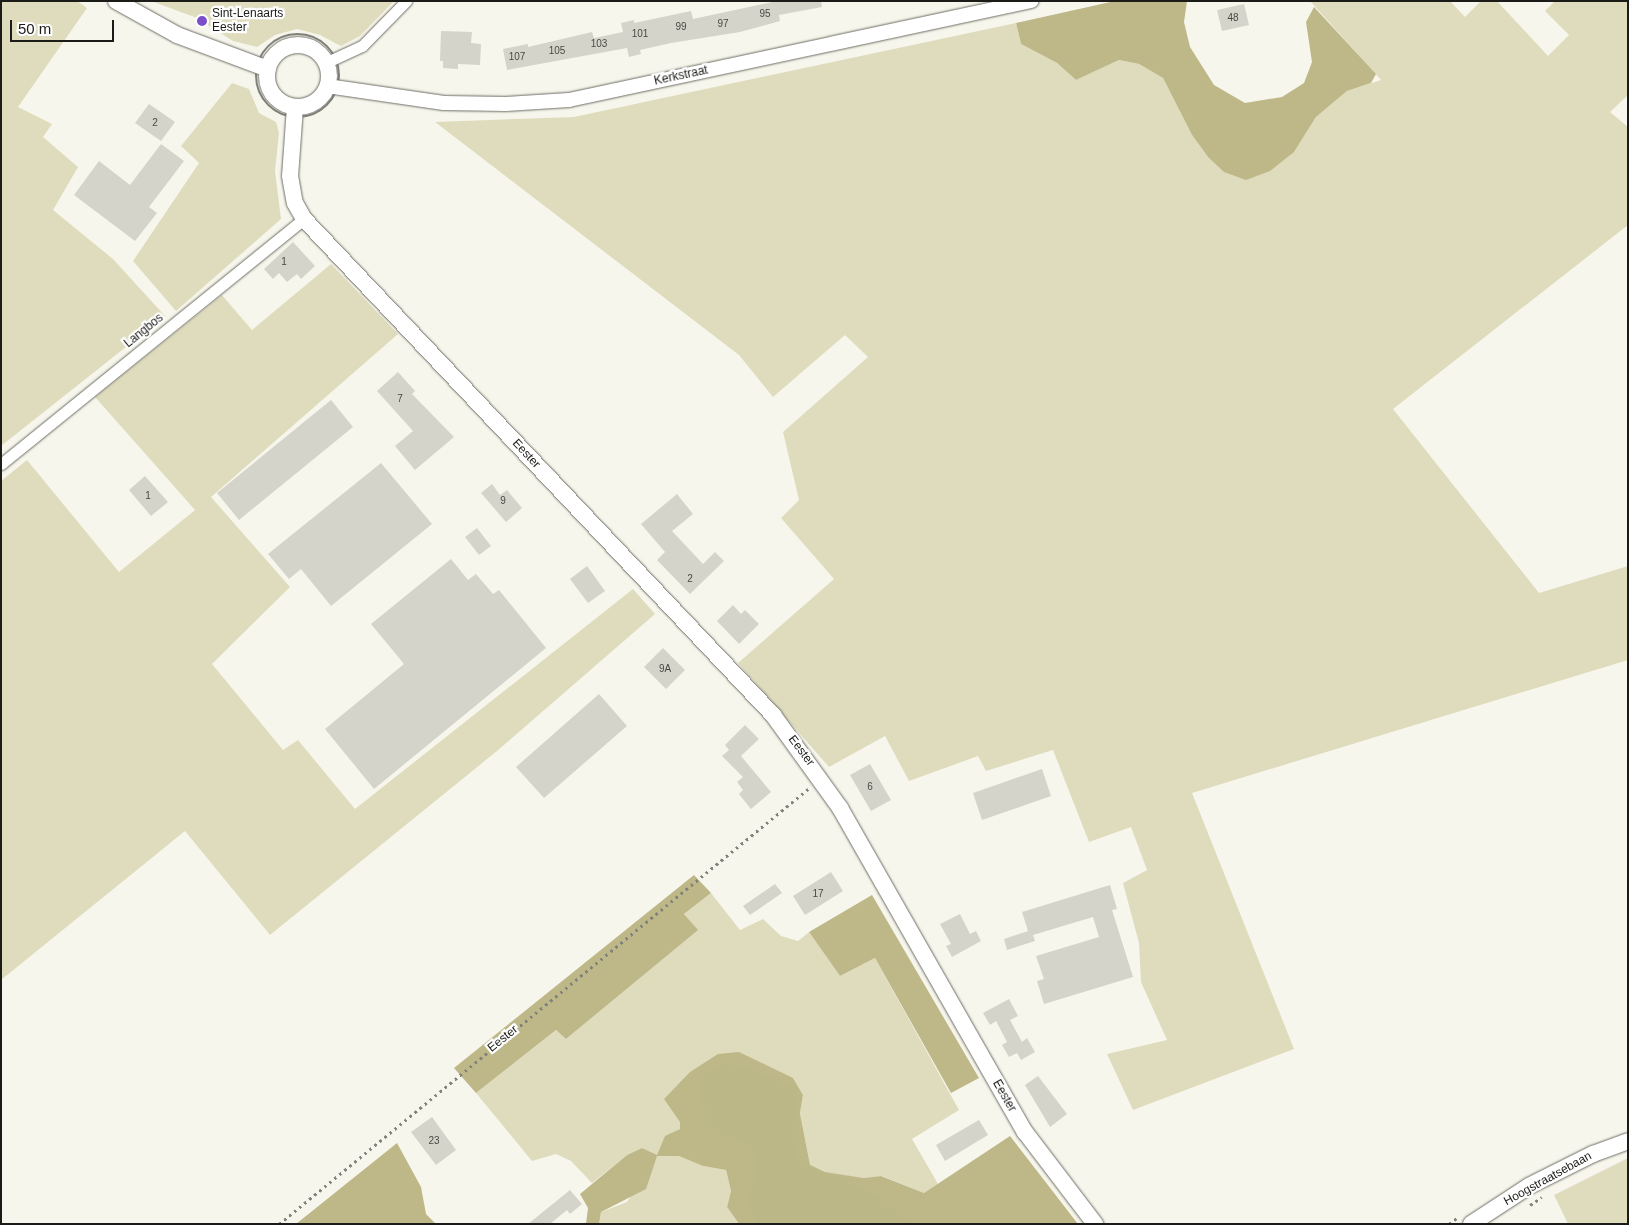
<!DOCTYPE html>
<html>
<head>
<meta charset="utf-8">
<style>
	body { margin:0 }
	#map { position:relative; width:1629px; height:1225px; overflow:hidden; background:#f7f6ec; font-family:Helvetica,sans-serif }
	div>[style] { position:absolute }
	.green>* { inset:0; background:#dfdcbe }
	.forest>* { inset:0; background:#beb889 }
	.water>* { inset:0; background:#bcb787 }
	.building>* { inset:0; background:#d4d4ca }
	.path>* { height:2.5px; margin-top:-1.25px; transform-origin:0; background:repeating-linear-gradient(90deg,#82827c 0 2.5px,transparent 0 6.5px) }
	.path>.ring { margin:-1.25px; padding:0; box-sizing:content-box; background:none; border:2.5px solid #82827c; border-radius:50% }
	.roads { filter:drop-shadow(0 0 1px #6e6d65) drop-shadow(0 0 1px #6e6d65) }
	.minor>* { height:11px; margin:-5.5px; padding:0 5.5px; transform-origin:5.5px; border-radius:5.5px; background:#fff }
	.tertiary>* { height:14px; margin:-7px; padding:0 7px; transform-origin:7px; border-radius:7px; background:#fff }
	.secondary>* { height:16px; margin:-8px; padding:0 8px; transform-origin:8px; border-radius:8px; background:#fff }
	.secondary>.ring { margin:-8px; padding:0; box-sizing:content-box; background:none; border:16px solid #fff; border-radius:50% }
	.dots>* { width:14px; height:14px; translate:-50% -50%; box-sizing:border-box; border:2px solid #fff; border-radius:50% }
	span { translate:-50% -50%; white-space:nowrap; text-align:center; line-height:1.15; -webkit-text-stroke:4.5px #fff; paint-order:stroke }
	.number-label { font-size:10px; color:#494944 }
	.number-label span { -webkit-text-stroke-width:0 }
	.poi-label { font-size:12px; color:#1b1b18 }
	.left { translate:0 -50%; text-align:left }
	.street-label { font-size:12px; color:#1b1b18 }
	.frame { position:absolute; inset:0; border:2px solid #1b1b18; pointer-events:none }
	.scale { position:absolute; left:10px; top:20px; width:104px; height:22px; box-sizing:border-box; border:2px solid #1b1b18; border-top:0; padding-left:6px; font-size:15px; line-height:18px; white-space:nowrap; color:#1b1b18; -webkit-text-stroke:4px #fff; paint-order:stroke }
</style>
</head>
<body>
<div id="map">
	<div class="green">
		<i style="clip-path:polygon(1px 1px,77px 1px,87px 8px,18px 107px,52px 124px,43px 137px,78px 167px,53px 210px,113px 259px,165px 316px,1px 446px)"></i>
		<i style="clip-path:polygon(151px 1px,394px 1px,360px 36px,341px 46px,320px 35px,297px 29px,275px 35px,257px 47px,233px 41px,197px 18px)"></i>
		<i style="clip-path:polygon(1310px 1px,1450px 1px,1465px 17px,1481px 1px,1497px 1px,1548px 56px,1569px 35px,1545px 11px,1555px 1px,1628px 1px,1628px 95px,1610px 112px,1628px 127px,1628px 225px,1393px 409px,1539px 593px,1628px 566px,1628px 660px,1192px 793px,1294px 1049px,1133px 1110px,1107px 1054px,1167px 1040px,1141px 982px,1139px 943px,1123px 883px,1147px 870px,1131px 827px,1089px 842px,1053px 750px,986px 771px,978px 756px,909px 781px,885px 736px,829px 767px,738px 663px,834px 579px,781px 518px,799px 500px,783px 432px,868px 357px,845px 335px,773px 397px,739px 355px,435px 122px,574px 117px,1016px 23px,1021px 44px,1057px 63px,1076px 80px,1119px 60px,1139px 64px,1163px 78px,1192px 135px,1208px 157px,1294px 152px,1316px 117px,1347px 91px,1381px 80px)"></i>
		<i style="clip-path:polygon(232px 83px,249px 89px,259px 113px,276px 122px,279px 133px,275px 171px,281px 219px,176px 311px,133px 261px,199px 163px,181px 146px)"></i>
		<i style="clip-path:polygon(331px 264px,398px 334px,211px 497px,290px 587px,212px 664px,283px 750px,298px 740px,355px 809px,633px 589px,655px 614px,497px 751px,270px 935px,185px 831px,1px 980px,1px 481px,27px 460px,119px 572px,195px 510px,95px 397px,222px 295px,252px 330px)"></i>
		<i style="clip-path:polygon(711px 893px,740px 930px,763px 919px,781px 936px,798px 941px,809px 932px,840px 976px,875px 958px,959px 1110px,912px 1139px,938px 1184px,924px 1193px,882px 1176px,864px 1178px,811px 1171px,800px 1112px,803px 1095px,793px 1079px,769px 1067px,680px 1122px,680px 1129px,658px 1156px,680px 1156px,703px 1166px,726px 1170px,731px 1191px,727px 1207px,739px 1224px,599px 1224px,601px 1212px,627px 1202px,657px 1156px,642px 1148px,627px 1155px,592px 1183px,571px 1161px,556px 1154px,532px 1161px,476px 1093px,556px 1030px,566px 1039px,697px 930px,684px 914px)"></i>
		<i style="clip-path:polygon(1628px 1158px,1628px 1224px,1568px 1224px,1554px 1195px)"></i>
	</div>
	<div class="forest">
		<i style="clip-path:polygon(1115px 1px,1187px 1px,1184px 22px,1190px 47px,1214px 85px,1245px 103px,1282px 97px,1304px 83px,1312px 62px,1306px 22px,1314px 7px,1376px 74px,1371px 83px,1347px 91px,1316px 117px,1294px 152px,1270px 171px,1246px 180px,1224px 172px,1208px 157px,1192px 135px,1163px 78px,1139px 64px,1119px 60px,1076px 80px,1057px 63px,1021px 44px,1016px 23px)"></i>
		<i style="clip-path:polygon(694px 875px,711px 893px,684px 914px,698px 930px,566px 1039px,556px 1030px,476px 1093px,454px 1068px)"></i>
		<i style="clip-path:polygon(872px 895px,979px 1078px,951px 1093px,875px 958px,840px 976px,809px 932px)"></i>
		<i style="clip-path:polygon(739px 1052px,793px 1078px,803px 1095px,800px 1113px,811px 1170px,864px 1178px,881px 1176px,924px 1193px,1010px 1136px,1078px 1224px,739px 1224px,727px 1207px,731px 1191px,726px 1170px,703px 1166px,679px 1156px,657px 1156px,646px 1189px,601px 1212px,599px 1224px,586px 1224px,588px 1208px,580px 1194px,627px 1155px,642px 1148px,657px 1155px,665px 1136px,680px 1129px,680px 1122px,664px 1099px,690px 1072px,718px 1054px)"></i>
		<i style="clip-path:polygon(397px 1143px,421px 1187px,426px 1214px,436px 1224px,296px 1224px)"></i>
	</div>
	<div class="water">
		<i style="clip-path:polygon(725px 1064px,741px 1069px,752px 1068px,764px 1075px,780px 1077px,782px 1086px,790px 1084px,791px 1095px,798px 1104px,791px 1129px,798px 1159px,880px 1199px,909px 1224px,754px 1224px,755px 1217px,747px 1200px,756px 1177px,754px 1150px,743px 1140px,720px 1135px,714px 1130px,710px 1121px,712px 1113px,704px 1107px,698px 1086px,706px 1071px)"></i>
	</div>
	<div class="building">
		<i style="clip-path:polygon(777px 1px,821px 1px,822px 7px,779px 15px,780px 21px,740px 32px,671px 43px,640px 50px,641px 54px,629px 57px,627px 48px,507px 70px,503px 49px,528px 44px,528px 47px,592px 32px,594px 38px,623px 32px,621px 23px,634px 20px,634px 23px,691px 11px,693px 19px)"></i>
		<i style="clip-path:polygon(1244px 4px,1249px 25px,1222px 31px,1217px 10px)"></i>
		<i style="clip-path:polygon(441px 31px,472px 32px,471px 43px,481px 44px,480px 65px,458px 64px,458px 69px,443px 68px,443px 61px,440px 61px)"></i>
		<i style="clip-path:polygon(149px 104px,175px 122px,161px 141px,135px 123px)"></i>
		<i style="clip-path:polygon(161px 144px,184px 161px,149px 207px,157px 213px,135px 241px,74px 195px,99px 161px,130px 185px)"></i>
		<i style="clip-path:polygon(293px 242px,315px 266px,301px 279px,297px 274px,287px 282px,279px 273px,273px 279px,264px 269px)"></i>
		<i style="clip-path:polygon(398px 372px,415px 391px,412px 394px,454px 437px,415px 470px,395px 446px,413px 431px,377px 391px)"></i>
		<i style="clip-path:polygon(331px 400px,353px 427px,239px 520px,217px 493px)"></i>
		<i style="clip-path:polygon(381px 463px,432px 524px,331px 606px,301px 569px,289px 579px,268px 554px)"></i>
		<i style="clip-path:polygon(145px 476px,168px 502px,151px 516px,129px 490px)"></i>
		<i style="clip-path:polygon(492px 484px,500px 495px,507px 490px,522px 508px,506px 522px,481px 493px)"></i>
		<i style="clip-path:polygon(677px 494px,693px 514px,672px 531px,703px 564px,715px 552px,724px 561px,690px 594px,657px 560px,665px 552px,641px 524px)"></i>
		<i style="clip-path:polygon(477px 528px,491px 546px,479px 555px,465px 537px)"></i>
		<i style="clip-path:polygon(451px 559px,468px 580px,476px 574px,493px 594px,499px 590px,546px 648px,374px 789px,325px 729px,404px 664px,371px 624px)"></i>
		<i style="clip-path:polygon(587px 566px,605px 591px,588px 603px,570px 579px)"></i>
		<i style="clip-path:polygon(733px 605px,741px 614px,745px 610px,759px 624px,739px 644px,717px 621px)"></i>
		<i style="clip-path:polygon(663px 648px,685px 670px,666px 689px,644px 667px)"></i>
		<i style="clip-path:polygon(599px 694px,627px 726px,544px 798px,516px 767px)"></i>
		<i style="clip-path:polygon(745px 725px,759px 739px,741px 756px,771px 792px,751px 809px,739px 794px,743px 790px,737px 782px,743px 777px,722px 756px,729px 750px,725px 745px)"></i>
		<i style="clip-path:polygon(870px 764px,891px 800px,871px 811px,850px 775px)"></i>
		<i style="clip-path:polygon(1042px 769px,1051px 796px,982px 820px,973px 793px)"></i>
		<i style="clip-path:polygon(831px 872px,843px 891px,805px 915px,793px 896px)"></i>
		<i style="clip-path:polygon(775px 884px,782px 893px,750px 915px,743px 906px)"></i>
		<i style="clip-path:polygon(1110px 885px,1117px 909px,1112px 910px,1133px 977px,1044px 1004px,1037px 981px,1044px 979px,1036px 956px,1099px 937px,1093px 917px,1033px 935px,1035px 941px,1007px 950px,1004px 939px,1028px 931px,1022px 912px)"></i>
		<i style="clip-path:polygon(960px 914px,970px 934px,976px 931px,981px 941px,952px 957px,946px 946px,951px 944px,940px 924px)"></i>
		<i style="clip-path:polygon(1009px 999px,1018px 1016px,1010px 1020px,1022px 1042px,1027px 1038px,1035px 1052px,1021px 1060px,1017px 1053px,1009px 1057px,1002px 1045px,1007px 1042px,996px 1021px,990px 1025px,983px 1013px)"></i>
		<i style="clip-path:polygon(1038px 1076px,1067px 1114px,1050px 1127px,1025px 1085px)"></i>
		<i style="clip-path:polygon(432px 1117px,456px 1150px,436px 1165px,411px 1132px)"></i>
		<i style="clip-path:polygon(979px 1120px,988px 1135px,945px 1161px,936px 1145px)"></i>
		<i style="clip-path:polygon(570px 1190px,582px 1204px,570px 1214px,567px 1210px,550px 1224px,528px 1224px)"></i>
	</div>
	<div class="path">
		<i class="ring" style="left:256px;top:34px;width:81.5px;height:81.5px"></i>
		<i style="left:1530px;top:1205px;width:14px;rotate:-34deg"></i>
		<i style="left:279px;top:1224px;width:685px;rotate:-39.43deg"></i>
		<i style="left:1449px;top:1224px;width:11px;rotate:-38deg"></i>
	</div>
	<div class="roads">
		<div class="minor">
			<i style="left:325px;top:63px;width:41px;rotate:-24.7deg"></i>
			<i style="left:362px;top:46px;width:63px;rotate:-45.6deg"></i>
			<i style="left:1px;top:464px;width:390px;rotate:-39deg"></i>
		</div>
		<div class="tertiary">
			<i style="left:327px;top:86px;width:118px;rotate:8.3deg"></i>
			<i style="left:444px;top:103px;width:62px;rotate:0.9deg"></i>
			<i style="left:506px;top:104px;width:63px;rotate:-3.6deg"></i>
			<i style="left:569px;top:100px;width:473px;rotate:-12.1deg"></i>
		</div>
		<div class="secondary">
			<i style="left:116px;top:1px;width:70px;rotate:29.1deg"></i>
			<i style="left:177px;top:35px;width:97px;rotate:20.5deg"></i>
			<i class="ring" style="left:267px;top:45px;width:46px;height:46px"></i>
			<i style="left:295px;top:107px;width:69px;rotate:94.1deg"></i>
			<i style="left:290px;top:176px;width:27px;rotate:80deg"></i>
			<i style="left:295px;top:203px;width:18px;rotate:61deg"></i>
			<i style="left:304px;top:219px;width:683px;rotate:46.6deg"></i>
			<i style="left:773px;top:715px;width:115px;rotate:54.2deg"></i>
			<i style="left:840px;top:808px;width:373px;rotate:60.3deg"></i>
			<i style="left:1025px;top:1132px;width:116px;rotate:52.7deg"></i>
			<i style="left:1471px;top:1224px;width:69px;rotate:-33.2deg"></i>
			<i style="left:1529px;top:1186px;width:72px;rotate:-26.6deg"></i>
			<i style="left:1593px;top:1154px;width:37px;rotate:-20deg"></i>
		</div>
	</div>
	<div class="dots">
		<i style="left:202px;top:21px;background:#7950c9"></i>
	</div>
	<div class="number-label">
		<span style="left:765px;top:14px">95</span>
		<span style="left:1233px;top:18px">48</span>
		<span style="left:723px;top:24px">97</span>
		<span style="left:681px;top:27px">99</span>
		<span style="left:640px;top:34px">101</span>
		<span style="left:599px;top:44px">103</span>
		<span style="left:557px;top:51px">105</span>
		<span style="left:517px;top:57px">107</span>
		<span style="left:155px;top:123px">2</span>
		<span style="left:284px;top:262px">1</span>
		<span style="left:400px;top:399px">7</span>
		<span style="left:148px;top:496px">1</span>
		<span style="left:503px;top:501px">9</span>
		<span style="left:690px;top:579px">2</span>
		<span style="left:665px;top:669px">9A</span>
		<span style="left:870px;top:787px">6</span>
		<span style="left:818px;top:894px">17</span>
		<span style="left:434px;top:1141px">23</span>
	</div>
	<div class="poi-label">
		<span class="left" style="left:212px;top:21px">Sint-Lenaarts<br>Eester</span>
	</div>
	<div class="street-label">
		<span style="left:681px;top:76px;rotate:-12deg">Kerkstraat</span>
		<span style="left:144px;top:331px;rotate:-39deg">Langbos</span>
		<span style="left:526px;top:454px;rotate:47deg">Eester</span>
		<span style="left:801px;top:751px;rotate:53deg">Eester</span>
		<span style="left:503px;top:1039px;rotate:-39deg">Eester</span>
		<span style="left:1004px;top:1096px;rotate:60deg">Eester</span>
		<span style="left:1548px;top:1179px;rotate:-29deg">Hoogstraatsebaan</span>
	</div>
	<div class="frame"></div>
	<div class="scale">50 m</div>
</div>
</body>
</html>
